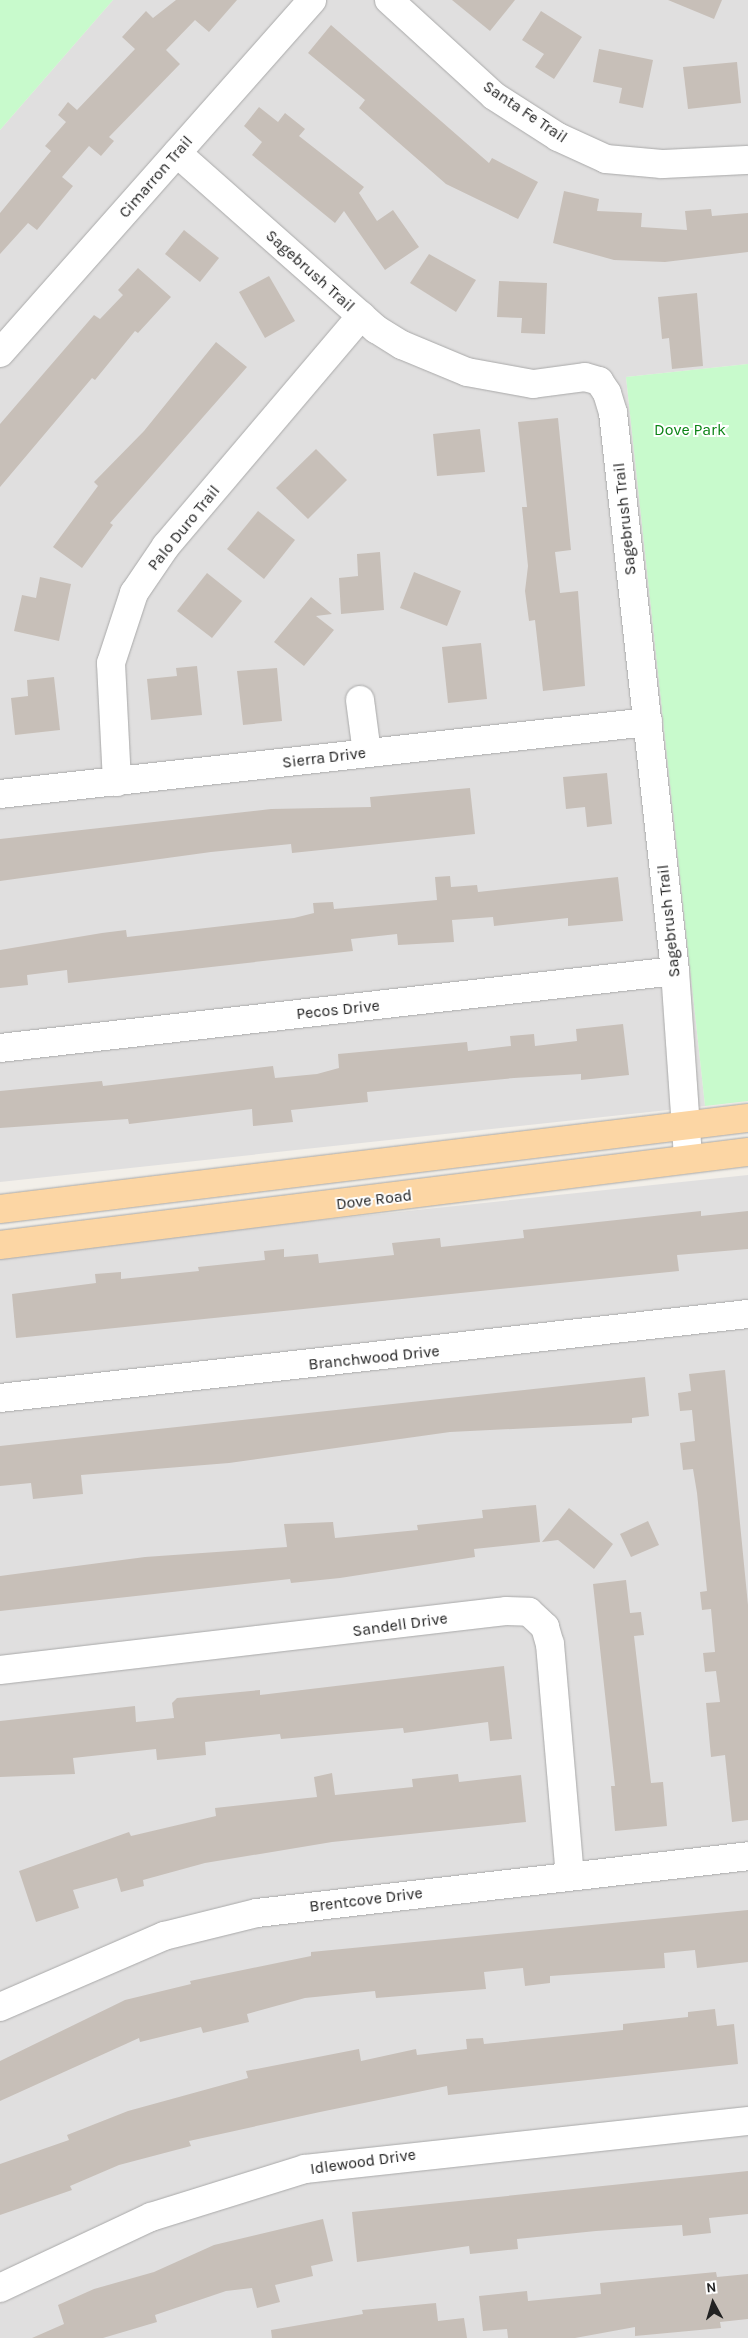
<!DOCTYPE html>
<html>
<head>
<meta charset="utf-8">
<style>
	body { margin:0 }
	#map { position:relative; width:748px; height:2338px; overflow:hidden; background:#f2efe9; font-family:Karla,sans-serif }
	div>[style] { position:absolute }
	.residential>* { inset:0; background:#e0dfdf }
	.park>* { inset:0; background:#c8facc }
	.building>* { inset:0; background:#c7bfb8 }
	.roads { filter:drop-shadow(0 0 1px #a9a9a9) drop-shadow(0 0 1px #a9a9a9) }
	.minor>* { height:28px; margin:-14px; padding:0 14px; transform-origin:14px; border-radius:14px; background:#fff }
	.major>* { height:28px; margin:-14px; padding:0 14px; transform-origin:14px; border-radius:14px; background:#fcd6a4 }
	span { translate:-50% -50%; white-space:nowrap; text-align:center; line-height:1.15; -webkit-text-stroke:4px #fff; paint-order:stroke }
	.street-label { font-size:16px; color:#222 }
	.park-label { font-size:16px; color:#0c8416 }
	.north { position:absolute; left:688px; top:2278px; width:50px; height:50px; -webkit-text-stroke:4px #fff; paint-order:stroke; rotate:354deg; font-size:14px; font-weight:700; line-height:20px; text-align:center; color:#222 }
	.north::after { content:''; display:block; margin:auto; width:18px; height:22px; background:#222; clip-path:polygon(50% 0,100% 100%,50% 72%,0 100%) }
</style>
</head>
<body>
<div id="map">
	<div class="residential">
		<i style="clip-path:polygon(113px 0,748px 0,748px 364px,626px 377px,705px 1106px,0 1182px,0 130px)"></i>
		<i style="clip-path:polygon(748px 1175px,748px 2338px,0 2338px,0 1254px)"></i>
	</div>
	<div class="park">
		<i style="clip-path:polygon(0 0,113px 0,0 130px)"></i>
		<i style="clip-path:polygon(748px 364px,748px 1101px,705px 1106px,626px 377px)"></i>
	</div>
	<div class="building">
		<i style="clip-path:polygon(176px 0,237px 0,209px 32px,195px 20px,166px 50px,180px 64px,109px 137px,114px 141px,101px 156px,89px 146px,62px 177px,73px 186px,37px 230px,28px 223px,0 254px,0 213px,51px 151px,45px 146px,66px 122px,58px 115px,68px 102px,77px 110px,135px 49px,122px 37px,146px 11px,153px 18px)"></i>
		<i style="clip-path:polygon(452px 0,515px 0,490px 31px)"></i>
		<i style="clip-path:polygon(668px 0,722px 0,714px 19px)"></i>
		<i style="clip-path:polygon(541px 11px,582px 37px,554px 79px,535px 67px,544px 54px,522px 40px)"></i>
		<i style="clip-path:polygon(331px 25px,489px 163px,492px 158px,538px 182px,518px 219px,446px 184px,359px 108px,365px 100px,308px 53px)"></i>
		<i style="clip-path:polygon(599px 49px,653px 60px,643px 108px,619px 103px,622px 88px,593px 82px)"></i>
		<i style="clip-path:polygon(737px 62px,741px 103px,688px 109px,683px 67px)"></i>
		<i style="clip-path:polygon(259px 107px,278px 122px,285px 113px,305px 129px,299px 136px,364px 187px,359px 193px,377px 221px,393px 210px,419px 247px,385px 270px,344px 211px,335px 223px,252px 155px,262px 142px,244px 126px)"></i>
		<i style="clip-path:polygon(564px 191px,599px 199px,597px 211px,642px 213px,641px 227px,687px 230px,685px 211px,711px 209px,712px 216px,748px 213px,748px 252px,665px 262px,614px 260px,553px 243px)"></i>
		<i style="clip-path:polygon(184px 230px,219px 258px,200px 282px,165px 254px)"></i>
		<i style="clip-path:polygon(429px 254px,476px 280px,456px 312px,410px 283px)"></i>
		<i style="clip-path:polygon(138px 268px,171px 297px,138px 333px,135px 331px,95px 380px,92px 378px,0 487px,0 424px,94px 315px,100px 319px,123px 295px,118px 290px)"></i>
		<i style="clip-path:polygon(269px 276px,295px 321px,265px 338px,239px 292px)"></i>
		<i style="clip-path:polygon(499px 281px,547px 283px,545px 334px,521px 333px,522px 318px,497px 317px)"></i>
		<i style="clip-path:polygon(697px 293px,703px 366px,672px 369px,669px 338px,662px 339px,658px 297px)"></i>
		<i style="clip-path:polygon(216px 342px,247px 367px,110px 523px,113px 525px,82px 568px,53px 547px,98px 486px,94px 482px,144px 431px)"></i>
		<i style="clip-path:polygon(558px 418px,571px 550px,555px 552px,560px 593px,578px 591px,585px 686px,543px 691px,535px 620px,529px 621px,525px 591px,528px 566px,522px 507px,527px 507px,518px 422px)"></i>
		<i style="clip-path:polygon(480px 429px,485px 472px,437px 476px,433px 434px)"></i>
		<i style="clip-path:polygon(316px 449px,347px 480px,308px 519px,276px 488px)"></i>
		<i style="clip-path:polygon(258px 511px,295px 540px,264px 579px,227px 549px)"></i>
		<i style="clip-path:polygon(380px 552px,384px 610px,341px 614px,339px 578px,358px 576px,357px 554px)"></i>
		<i style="clip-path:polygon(414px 572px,461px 591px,447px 626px,400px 608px)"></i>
		<i style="clip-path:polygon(207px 573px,242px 601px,212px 638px,177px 611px)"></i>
		<i style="clip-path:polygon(40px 577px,71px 584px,59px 641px,14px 631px,22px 595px,36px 598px)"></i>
		<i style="clip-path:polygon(311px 597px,332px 614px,316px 616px,334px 630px,304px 666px,274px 642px)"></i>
		<i style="clip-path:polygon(481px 643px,487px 699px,448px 703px,442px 647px)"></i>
		<i style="clip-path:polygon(197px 666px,202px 715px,151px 720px,147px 679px,177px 676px,176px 668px)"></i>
		<i style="clip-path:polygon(277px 668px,282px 721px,243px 725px,237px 671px)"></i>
		<i style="clip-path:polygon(54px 677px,60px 730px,15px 735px,11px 698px,28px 696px,27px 680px)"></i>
		<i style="clip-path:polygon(607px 773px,612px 824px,587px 827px,585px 807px,566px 809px,563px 777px)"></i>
		<i style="clip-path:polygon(470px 788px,475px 834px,292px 853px,291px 844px,211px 852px,0 881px,0 839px,271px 809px,371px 807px,370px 797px)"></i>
		<i style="clip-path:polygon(450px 876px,451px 887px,477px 885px,478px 892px,618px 877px,623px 921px,568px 926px,568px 918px,494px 926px,493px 917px,452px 920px,454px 942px,398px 945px,397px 934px,351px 939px,353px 951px,68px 983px,67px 970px,27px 975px,28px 985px,0 988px,0 950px,102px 933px,126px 930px,127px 937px,294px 918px,314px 913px,313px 903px,333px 902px,334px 909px,437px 900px,435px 877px)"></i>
		<i style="clip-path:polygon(623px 1024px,629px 1075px,581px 1080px,581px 1074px,514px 1078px,367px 1092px,368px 1102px,291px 1110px,293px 1122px,253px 1126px,252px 1109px,129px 1124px,128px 1119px,0 1128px,0 1091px,102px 1081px,103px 1086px,273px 1066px,275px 1078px,317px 1074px,339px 1068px,338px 1054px,467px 1042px,468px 1051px,511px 1046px,510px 1036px,534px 1034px,535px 1046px,577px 1041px,576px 1029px)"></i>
		<i style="clip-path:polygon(701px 1211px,701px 1216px,748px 1211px,748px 1249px,677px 1255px,679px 1271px,16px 1338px,12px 1294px,96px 1283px,95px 1274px,121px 1272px,121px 1279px,199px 1271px,198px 1267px,265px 1260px,264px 1251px,284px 1249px,284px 1257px,318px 1254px,319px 1263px,394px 1255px,392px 1243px,440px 1238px,441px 1247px,524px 1238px,523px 1230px)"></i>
		<i style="clip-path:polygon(725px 1370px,748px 1605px,748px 1820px,732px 1822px,725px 1755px,711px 1757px,706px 1703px,720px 1702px,716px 1671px,705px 1672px,703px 1653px,715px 1652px,711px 1609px,702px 1610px,700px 1592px,707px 1591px,697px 1493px,693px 1469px,683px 1470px,680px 1443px,695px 1441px,692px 1410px,680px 1411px,678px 1393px,691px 1391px,689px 1374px)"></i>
		<i style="clip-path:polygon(645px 1377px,649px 1416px,632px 1418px,632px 1423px,450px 1432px,229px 1463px,81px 1475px,83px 1494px,33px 1499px,31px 1483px,0 1486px,0 1446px)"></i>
		<i style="clip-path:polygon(536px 1505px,540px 1542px,474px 1549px,475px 1557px,340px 1578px,291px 1583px,290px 1579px,0 1611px,0 1576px,145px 1557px,287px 1547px,284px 1524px,333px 1522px,335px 1538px,418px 1530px,417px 1525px,483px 1518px,482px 1510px)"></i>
		<i style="clip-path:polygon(569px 1508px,613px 1544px,594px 1569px,558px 1540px,542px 1542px)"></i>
		<i style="clip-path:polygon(648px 1521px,659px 1545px,631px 1557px,620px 1534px)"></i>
		<i style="clip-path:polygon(626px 1580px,630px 1613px,641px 1612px,644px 1635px,634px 1636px,651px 1783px,663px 1782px,667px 1826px,615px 1831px,611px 1786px,615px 1786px,593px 1584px)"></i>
		<i style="clip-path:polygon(504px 1666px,512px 1739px,490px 1741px,488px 1722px,404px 1733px,403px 1728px,281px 1739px,280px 1734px,205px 1742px,206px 1755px,157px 1760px,156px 1749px,73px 1758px,75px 1774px,0 1777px,0 1721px,135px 1706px,136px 1722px,174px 1718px,172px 1703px,177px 1698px,260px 1690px,260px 1695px)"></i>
		<i style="clip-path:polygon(332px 1773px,335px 1795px,413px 1787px,412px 1779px,458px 1774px,459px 1782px,521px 1775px,526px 1822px,332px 1842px,205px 1863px,143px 1880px,144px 1886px,121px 1892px,117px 1878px,73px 1890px,79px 1908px,36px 1922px,19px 1871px,129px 1832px,131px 1836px,216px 1816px,215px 1808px,317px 1797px,314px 1777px)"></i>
		<i style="clip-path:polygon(748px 1910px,748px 1962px,697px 1968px,695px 1950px,664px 1953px,665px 1968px,550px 1976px,550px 1983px,525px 1986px,523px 1968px,484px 1972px,486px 1989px,376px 1998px,375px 1991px,305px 1998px,247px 2014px,249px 2022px,203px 2033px,201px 2027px,140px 2042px,139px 2038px,0 2101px,0 2061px,125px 2000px,191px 1984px,190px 1981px,311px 1956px,311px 1952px)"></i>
		<i style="clip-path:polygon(715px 2009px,717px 2026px,734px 2024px,738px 2064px,448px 2095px,447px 2086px,320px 2112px,189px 2141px,191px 2146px,119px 2165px,70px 2186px,72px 2190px,0 2215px,0 2164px,69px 2140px,67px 2135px,128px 2111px,248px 2078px,246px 2071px,359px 2049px,361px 2061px,416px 2049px,417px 2055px,467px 2049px,466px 2039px,483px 2038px,484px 2044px,623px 2030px,623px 2024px,688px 2017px,688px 2012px)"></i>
		<i style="clip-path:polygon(748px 2171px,748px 2214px,709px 2218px,711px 2233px,683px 2236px,682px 2225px,596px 2231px,517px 2239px,518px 2249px,470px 2254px,469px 2246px,357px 2262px,352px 2212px)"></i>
		<i style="clip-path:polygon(323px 2219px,333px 2261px,311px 2266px,313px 2276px,275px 2285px,280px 2302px,257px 2308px,252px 2288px,226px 2291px,155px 2315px,157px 2322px,103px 2338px,32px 2338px,64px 2324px,58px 2305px,94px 2289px,154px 2272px,214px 2245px)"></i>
		<i style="clip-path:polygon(716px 2272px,717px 2277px,748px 2274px,748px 2319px,720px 2322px,721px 2328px,635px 2336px,635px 2327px,575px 2338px,508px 2338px,507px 2329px,483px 2331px,479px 2296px,527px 2291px,528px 2301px,601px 2294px,600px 2283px)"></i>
		<i style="clip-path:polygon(436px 2303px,438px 2321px,464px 2318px,467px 2338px,272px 2338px,271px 2330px,363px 2314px,362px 2310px)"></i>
	</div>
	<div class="roads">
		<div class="minor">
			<i style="left:389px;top:0;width:142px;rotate:42.4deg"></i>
			<i style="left:494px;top:96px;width:76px;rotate:32.6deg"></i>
			<i style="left:558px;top:137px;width:53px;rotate:24.6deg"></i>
			<i style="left:606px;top:159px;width:56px;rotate:5.1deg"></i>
			<i style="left:662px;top:164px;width:86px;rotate:-2.7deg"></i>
			<i style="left:177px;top:153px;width:266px;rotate:41.5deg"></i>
			<i style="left:376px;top:329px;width:31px;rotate:32deg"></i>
			<i style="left:402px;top:345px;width:70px;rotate:22.6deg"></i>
			<i style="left:467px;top:372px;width:67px;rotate:10.3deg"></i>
			<i style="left:533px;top:384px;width:52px;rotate:-7.7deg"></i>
			<i style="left:585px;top:377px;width:15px;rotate:16deg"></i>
			<i style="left:599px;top:381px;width:14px;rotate:56deg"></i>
			<i style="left:607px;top:393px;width:21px;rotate:73deg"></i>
			<i style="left:613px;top:413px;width:561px;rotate:83.66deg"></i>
			<i style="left:675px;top:971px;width:187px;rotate:86deg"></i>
			<i style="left:0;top:353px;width:471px;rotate:-48.5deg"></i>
			<i style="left:360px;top:700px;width:53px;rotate:82.5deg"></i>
			<i style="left:117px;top:782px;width:119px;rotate:-92.9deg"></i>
			<i style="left:111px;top:663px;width:74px;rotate:-71.8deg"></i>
			<i style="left:134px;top:593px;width:57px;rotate:-55.8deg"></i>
			<i style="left:166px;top:546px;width:302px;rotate:-49.7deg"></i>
			<i style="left:0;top:794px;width:652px;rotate:-6.34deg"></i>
			<i style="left:0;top:1048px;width:679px;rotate:-6.51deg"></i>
			<i style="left:0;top:1398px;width:753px;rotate:-6.41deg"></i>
			<i style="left:0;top:1670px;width:509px;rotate:-6.65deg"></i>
			<i style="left:506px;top:1611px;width:23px;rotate:2deg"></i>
			<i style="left:529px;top:1612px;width:22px;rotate:43deg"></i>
			<i style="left:545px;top:1627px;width:18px;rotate:74deg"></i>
			<i style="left:550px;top:1644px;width:232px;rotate:85.1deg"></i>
			<i style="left:0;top:2007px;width:179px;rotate:-23.4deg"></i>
			<i style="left:164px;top:1936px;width:96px;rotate:-13.9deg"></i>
			<i style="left:257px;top:1913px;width:494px;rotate:-6.6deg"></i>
			<i style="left:0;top:2288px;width:167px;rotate:-25.2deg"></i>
			<i style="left:151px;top:2217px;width:161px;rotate:-17.3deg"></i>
			<i style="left:305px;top:2169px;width:446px;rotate:-6.2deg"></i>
		</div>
		<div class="major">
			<i style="left:0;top:1209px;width:754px;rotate:-6.94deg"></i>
			<i style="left:0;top:1245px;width:754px;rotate:-7.09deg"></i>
		</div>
	</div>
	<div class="street-label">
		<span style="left:525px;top:112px;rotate:34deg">Santa Fe Trail</span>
		<span style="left:156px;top:177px;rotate:-49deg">Cimarron Trail</span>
		<span style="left:310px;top:271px;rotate:42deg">Sagebrush Trail</span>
		<span style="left:625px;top:519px;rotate:-96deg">Sagebrush Trail</span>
		<span style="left:184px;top:528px;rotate:-51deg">Palo Duro Trail</span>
		<span style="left:324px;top:758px;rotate:-7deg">Sierra Drive</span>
		<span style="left:669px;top:921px;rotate:-96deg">Sagebrush Trail</span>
		<span style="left:338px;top:1010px;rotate:-6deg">Pecos Drive</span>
		<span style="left:374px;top:1200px;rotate:-7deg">Dove Road</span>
		<span style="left:374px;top:1358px;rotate:-6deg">Branchwood Drive</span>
		<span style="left:400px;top:1625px;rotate:-8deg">Sandell Drive</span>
		<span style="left:366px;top:1900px;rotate:-7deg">Brentcove Drive</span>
		<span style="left:363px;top:2162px;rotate:-8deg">Idlewood Drive</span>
	</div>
	<div class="park-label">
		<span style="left:690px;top:430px">Dove Park</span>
	</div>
	<div class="north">N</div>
</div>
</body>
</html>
